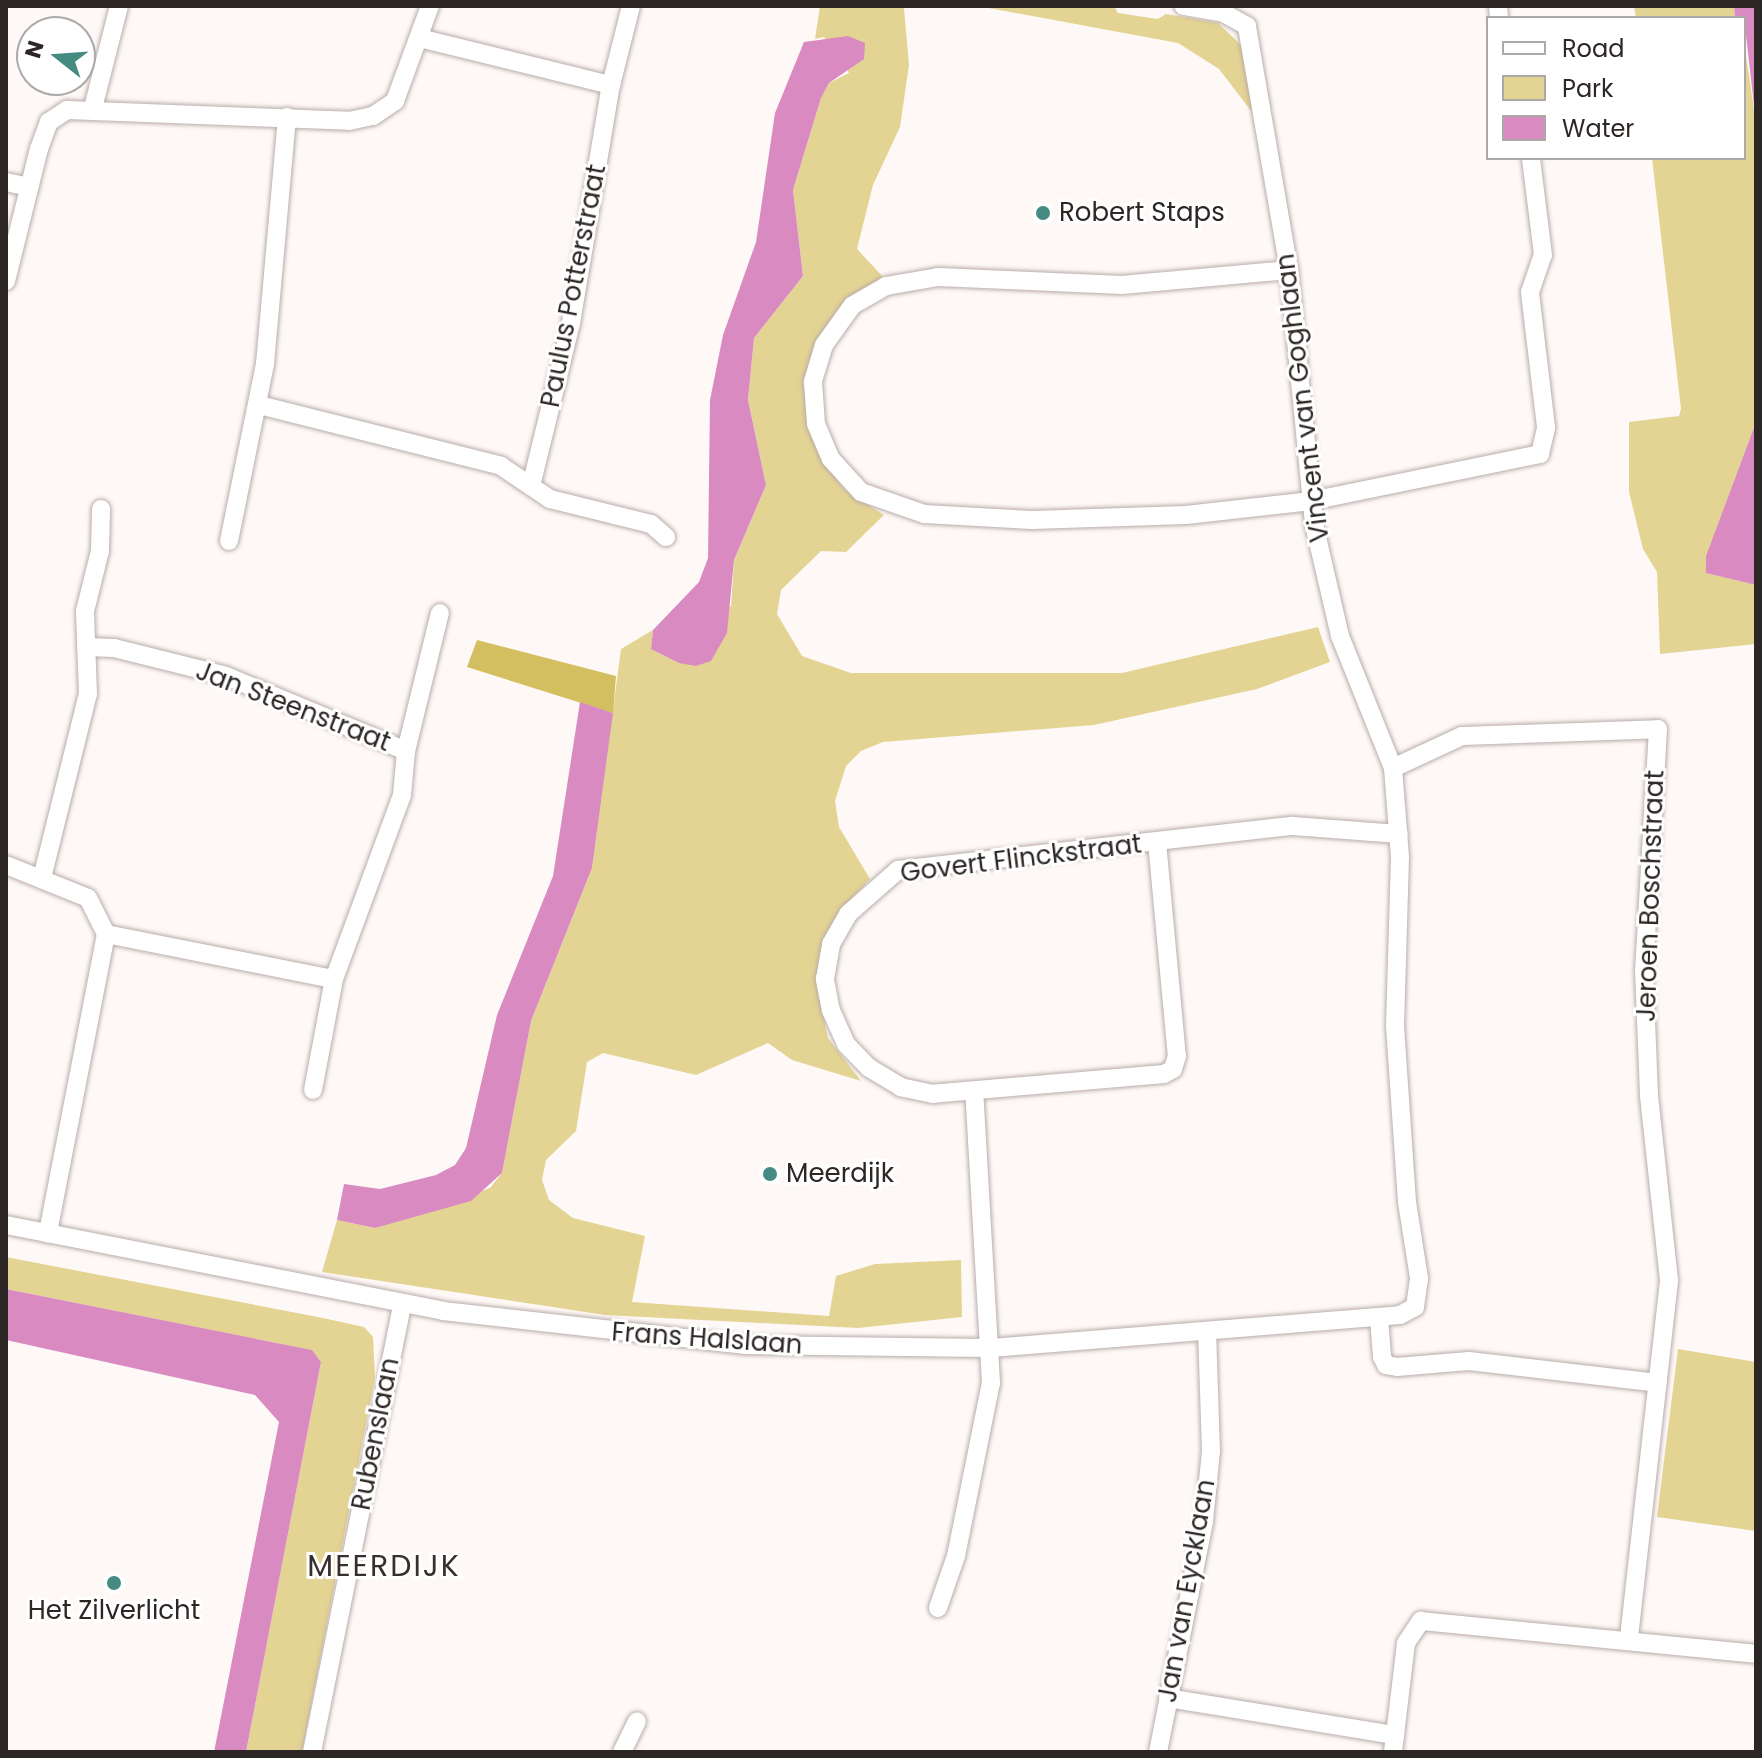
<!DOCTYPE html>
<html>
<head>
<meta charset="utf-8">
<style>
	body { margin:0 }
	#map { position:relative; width:1762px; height:1758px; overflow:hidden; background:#fef9f7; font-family:Poppins,sans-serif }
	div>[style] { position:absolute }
	.green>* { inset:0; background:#e4d493 }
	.forest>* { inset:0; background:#d3be60 }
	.water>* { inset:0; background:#d98bc1 }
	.roads { filter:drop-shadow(0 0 2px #b9aca9) drop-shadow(0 0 2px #b9aca9) }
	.street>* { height:18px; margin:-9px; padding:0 9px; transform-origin:9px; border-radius:9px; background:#fff }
	.dots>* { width:22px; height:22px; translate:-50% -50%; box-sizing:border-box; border:4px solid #fff; border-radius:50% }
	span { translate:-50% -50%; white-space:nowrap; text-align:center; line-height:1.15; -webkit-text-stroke:6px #fff; paint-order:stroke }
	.poi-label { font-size:26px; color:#2c2725 }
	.left { translate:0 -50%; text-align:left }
	.street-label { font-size:26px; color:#2c2725 }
	.quarter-label { font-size:30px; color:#382e2b; letter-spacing:2px }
	.frame { position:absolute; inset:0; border:8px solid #2c2725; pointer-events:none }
	.legend { position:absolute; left:1486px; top:16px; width:260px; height:144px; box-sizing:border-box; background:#fff; border:2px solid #aba9a8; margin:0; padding:10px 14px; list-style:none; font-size:24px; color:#2c2725 }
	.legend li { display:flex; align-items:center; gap:16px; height:40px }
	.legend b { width:40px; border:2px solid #aba9a8 }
	.north { position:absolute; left:16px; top:16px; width:80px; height:80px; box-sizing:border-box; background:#fff; border:2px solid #aba9a8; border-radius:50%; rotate:287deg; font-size:22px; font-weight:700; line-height:32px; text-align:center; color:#2c2725 }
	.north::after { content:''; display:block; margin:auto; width:28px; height:36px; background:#458b82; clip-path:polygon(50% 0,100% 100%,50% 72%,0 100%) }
</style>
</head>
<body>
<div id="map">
	<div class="green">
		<i style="clip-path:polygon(820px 6px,904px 8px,909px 65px,900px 127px,873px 185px,857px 249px,884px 278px,838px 311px,820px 337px,809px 364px,805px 407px,828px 469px,845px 490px,884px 515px,846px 552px,821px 551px,781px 590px,777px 614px,802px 656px,851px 673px,1122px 673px,1318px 627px,1330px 662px,1257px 689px,1094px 725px,883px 742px,861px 751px,846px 766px,835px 801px,839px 827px,870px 879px,838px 913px,823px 944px,817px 984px,828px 1038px,861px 1081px,792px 1060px,768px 1043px,696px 1075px,603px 1053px,587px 1062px,576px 1131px,546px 1160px,542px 1180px,549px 1200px,573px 1218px,645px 1236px,632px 1302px,829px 1316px,836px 1276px,875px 1264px,961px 1260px,962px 1317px,858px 1328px,605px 1315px,322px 1272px,337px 1220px,375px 1228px,490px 1188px,502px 1173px,531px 1021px,592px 868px,621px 649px,653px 630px,651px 649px,731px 606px,734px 560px,766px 485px,748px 400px,754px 338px,803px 276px,793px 190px,821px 98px,829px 83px,849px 73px,824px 37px,815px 39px)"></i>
		<i style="clip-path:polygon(978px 6px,1114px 6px,1118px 13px,1158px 19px,1166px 14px,1218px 23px,1241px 45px,1255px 116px,1219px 69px,1178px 43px)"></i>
		<i style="clip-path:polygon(1634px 6px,1734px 6px,1735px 18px,1636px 18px)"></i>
		<i style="clip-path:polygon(1744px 42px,1756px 123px,1756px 422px,1706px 557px,1707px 573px,1756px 585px,1756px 644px,1660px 654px,1657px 572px,1643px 549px,1629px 492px,1629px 422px,1679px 416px,1681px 409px,1652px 158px,1744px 158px)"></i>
		<i style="clip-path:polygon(6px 1257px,323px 1318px,364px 1327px,373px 1337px,375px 1378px,302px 1752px,246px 1752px,321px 1362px,311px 1350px,6px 1289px)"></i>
		<i style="clip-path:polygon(1678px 1349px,1756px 1362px,1756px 1531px,1657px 1517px)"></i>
	</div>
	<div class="forest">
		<i style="clip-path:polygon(477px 640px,616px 676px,613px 713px,467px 667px)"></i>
	</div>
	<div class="water">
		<i style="clip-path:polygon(1734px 6px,1756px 8px,1756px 123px,1744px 18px,1735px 18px)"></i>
		<i style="clip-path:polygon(848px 36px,865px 43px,864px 59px,829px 83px,821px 98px,793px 190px,803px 276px,754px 338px,748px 400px,766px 485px,734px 560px,727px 633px,711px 661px,696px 666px,679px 663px,651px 649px,653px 630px,699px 582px,708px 558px,710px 400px,723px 335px,756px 242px,775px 113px,804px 42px)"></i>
		<i style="clip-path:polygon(1756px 422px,1756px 585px,1706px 573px,1706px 556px)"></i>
		<i style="clip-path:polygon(580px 702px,613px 713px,592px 868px,531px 1021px,502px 1173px,471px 1201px,375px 1228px,337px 1220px,344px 1184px,380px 1189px,436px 1175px,455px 1165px,466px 1148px,497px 1015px,553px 876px)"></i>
		<i style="clip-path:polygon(6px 1289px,312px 1350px,321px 1362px,246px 1752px,214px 1752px,279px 1422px,255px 1395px,6px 1340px)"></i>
	</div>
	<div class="roads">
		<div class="street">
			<i style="left:1498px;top:6px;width:12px;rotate:85deg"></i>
			<i style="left:419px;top:38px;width:198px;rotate:13.8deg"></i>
			<i style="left:93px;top:108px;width:105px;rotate:-75.7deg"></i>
			<i style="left:6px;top:182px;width:24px;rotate:12deg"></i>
			<i style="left:1289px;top:270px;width:168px;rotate:174.9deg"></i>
			<i style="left:1122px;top:285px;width:184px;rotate:-177.5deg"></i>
			<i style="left:938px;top:277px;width:53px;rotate:170.2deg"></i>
			<i style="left:886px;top:286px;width:39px;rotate:150deg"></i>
			<i style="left:852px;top:306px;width:48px;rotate:125.7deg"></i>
			<i style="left:824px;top:345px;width:39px;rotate:107deg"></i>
			<i style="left:813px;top:382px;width:42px;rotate:85.9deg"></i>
			<i style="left:816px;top:424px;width:38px;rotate:67deg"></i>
			<i style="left:831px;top:459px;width:45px;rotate:47.7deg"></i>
			<i style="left:861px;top:492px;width:67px;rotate:19.2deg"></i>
			<i style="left:924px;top:514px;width:108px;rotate:3.2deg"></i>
			<i style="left:1032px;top:520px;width:154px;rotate:-1.9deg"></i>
			<i style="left:1186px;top:515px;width:126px;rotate:-6.4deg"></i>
			<i style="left:1311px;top:501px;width:234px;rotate:-11.6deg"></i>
			<i style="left:1540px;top:454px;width:28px;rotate:-77deg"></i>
			<i style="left:1546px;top:427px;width:136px;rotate:-96.8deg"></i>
			<i style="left:1530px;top:292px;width:39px;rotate:-71deg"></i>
			<i style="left:1543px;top:255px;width:98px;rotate:-97.1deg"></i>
			<i style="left:6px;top:281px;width:136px;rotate:-76deg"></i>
			<i style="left:39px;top:149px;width:29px;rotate:-70deg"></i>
			<i style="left:49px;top:122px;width:22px;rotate:-34deg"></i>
			<i style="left:67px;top:110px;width:282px;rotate:2.2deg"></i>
			<i style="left:349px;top:121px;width:25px;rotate:-12deg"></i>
			<i style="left:373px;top:116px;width:27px;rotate:-34deg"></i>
			<i style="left:395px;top:101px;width:101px;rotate:-69.8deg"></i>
			<i style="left:259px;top:405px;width:250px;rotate:14.1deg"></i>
			<i style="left:501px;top:466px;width:59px;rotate:34deg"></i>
			<i style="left:550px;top:499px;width:104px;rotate:13.9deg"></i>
			<i style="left:651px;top:524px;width:20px;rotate:41deg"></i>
			<i style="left:531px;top:486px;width:168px;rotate:-76.2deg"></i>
			<i style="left:571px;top:323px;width:241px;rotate:-80.5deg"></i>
			<i style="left:611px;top:85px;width:81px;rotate:-75.8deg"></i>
			<i style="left:229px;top:541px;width:181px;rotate:-78.5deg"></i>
			<i style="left:265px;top:364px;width:248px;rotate:-84.9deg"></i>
			<i style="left:86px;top:647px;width:28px;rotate:2deg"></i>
			<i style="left:114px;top:648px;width:115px;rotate:14deg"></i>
			<i style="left:226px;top:676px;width:195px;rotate:22.6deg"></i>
			<i style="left:1393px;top:768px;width:76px;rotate:-24.9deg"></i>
			<i style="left:1462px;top:736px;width:196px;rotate:-2deg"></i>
			<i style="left:1658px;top:729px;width:241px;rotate:93.3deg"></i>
			<i style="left:1644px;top:970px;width:126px;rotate:87.7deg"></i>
			<i style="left:1649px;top:1096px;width:186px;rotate:83.8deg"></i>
			<i style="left:1669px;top:1281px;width:361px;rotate:96.4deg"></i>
			<i style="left:1157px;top:842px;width:215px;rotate:84.7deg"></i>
			<i style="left:1177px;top:1056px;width:14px;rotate:107deg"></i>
			<i style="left:1173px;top:1069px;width:10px;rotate:151deg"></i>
			<i style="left:1164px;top:1074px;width:232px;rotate:175.1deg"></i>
			<i style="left:933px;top:1094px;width:33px;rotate:-168deg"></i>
			<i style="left:901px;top:1087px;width:37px;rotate:-149deg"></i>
			<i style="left:869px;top:1068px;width:33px;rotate:-134deg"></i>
			<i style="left:846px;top:1044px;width:36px;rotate:-114deg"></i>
			<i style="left:831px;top:1011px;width:33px;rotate:-101deg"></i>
			<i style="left:825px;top:979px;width:36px;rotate:-80deg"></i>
			<i style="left:831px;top:944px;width:34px;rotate:-60deg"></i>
			<i style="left:848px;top:914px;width:67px;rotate:-41.3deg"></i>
			<i style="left:898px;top:870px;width:397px;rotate:-6.4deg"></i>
			<i style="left:1293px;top:826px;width:106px;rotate:4.3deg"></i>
			<i style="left:6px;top:865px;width:88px;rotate:21.9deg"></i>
			<i style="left:88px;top:898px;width:40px;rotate:63.4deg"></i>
			<i style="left:106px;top:934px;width:305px;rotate:101deg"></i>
			<i style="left:42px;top:878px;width:190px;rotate:-76deg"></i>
			<i style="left:88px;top:694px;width:83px;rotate:-92.1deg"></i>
			<i style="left:85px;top:611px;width:62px;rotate:-76deg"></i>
			<i style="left:100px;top:551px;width:42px;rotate:-88.6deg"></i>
			<i style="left:106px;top:934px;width:232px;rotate:11.2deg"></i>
			<i style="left:313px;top:1090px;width:113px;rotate:-79.3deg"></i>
			<i style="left:334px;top:979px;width:196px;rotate:-69.7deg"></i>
			<i style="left:402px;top:795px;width:44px;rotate:-84.8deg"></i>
			<i style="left:406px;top:751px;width:142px;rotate:-76.2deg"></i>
			<i style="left:6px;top:1225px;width:445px;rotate:11.1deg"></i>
			<i style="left:443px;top:1311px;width:303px;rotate:6.4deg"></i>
			<i style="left:744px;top:1345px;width:247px;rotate:0.7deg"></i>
			<i style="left:991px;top:1348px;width:410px;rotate:-4.6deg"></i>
			<i style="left:1400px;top:1315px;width:17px;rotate:-28deg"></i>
			<i style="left:1415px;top:1307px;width:29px;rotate:-82deg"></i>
			<i style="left:1419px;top:1278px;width:77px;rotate:-99deg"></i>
			<i style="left:1407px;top:1202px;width:176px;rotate:-93.9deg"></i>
			<i style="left:1395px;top:1026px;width:169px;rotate:-88.3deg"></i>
			<i style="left:1400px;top:857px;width:89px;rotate:-94.5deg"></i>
			<i style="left:1393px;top:768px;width:142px;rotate:-111.9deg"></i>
			<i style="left:1340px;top:636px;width:115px;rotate:-103.1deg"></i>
			<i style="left:1314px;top:524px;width:255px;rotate:-95.6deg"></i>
			<i style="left:1289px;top:270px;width:248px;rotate:-99.8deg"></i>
			<i style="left:1247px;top:26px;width:26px;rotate:-151deg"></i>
			<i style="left:1224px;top:13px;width:41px;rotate:-170.1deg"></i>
			<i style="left:1379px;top:1317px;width:40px;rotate:85.7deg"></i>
			<i style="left:1382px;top:1357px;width:9px;rotate:63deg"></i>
			<i style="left:1386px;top:1365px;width:11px;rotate:10deg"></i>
			<i style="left:1397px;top:1367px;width:72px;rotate:-4.8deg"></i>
			<i style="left:1469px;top:1361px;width:190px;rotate:6.6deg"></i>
			<i style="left:938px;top:1608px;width:55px;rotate:-70.9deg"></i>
			<i style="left:956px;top:1556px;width:177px;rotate:-78.6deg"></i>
			<i style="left:991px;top:1383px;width:292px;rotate:-93.3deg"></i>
			<i style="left:1168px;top:1698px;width:230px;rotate:9.3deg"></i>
			<i style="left:312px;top:1752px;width:457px;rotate:-78.6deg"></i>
			<i style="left:622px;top:1752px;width:34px;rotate:-64deg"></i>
			<i style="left:1158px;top:1752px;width:236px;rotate:-78.7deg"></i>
			<i style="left:1204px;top:1521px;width:70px;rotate:-84.3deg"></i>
			<i style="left:1211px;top:1451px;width:118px;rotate:-91.9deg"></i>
			<i style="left:1393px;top:1752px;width:110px;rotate:-83.2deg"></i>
			<i style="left:1406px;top:1643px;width:27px;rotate:-56deg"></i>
			<i style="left:1421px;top:1621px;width:337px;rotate:5.6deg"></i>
		</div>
	</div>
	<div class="dots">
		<i style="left:1043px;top:213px;background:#458b82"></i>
		<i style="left:770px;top:1174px;background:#458b82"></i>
		<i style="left:114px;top:1583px;background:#458b82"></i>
	</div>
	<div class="poi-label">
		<span class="left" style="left:1059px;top:213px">Robert Staps</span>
		<span class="left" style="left:786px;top:1174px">Meerdijk</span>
		<span style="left:114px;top:1611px">Het Zilverlicht</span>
	</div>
	<div class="street-label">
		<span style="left:574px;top:286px;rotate:-79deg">Paulus Potterstraat</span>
		<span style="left:1303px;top:398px;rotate:-97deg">Vincent van Goghlaan</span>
		<span style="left:293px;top:707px;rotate:21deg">Jan Steenstraat</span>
		<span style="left:1021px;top:859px;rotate:-7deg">Govert Flinckstraat</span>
		<span style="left:1651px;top:896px;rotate:-88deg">Jeroen Boschstraat</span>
		<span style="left:707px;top:1339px;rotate:4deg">Frans Halslaan</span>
		<span style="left:376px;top:1434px;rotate:-79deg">Rubenslaan</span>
		<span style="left:1187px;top:1591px;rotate:-80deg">Jan van Eycklaan</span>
	</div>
	<div class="quarter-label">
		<span style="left:384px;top:1566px">MEERDIJK</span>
	</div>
	<div class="frame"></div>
	<ul class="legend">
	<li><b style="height:10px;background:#fff"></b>Road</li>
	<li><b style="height:22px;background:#e4d493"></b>Park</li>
	<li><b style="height:22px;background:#d98bc1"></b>Water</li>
	</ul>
	<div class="north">N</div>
</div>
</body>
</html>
